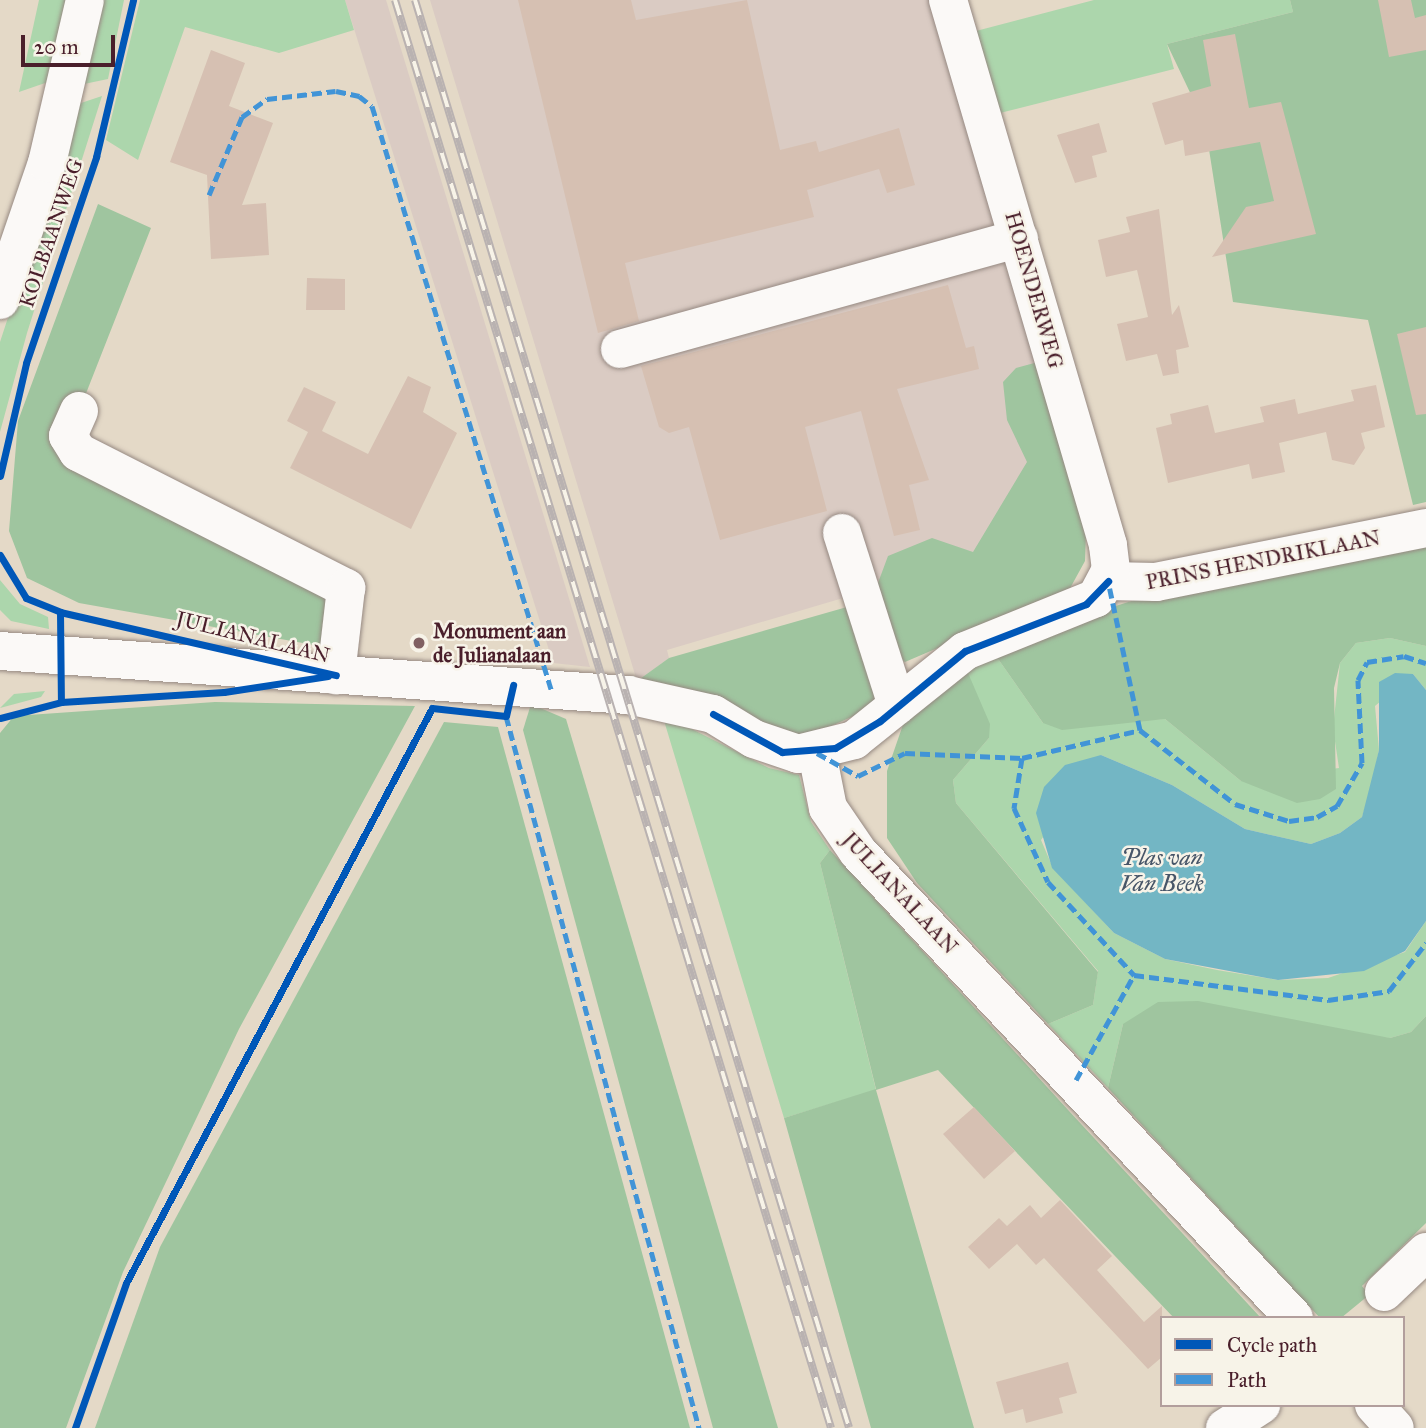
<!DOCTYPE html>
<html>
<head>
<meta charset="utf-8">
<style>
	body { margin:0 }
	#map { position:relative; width:1426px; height:1428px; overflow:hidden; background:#e4d9c7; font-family:"IM FELL Great Primer",serif }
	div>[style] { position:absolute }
	.industrial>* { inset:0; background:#dacbc3 }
	.green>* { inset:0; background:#acd6ac }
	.forest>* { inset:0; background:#9fc59f }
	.water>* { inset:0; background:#73b6c4 }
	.building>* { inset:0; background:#d6c0b2 }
	.path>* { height:4.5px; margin-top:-2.25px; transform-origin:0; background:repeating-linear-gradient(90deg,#c2bbb9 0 2px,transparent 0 7px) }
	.roads { filter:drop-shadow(0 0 2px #968982) drop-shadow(0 0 2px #968982) }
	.minor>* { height:38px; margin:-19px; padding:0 19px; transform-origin:19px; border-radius:19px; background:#fbf9f7 }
	.rail>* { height:8px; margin-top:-4px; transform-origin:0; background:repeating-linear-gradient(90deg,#f7f3e8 0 16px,#b9b2b1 0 32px); box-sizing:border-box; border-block:2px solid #b9b2b1 }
	.quiet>* { height:5px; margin-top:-2.5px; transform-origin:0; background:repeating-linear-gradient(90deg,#4194d7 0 10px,transparent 0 15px) }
	.cycleway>* { height:7px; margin:-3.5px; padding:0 3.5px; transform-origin:3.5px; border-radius:3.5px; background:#0057b8 }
	.dots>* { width:19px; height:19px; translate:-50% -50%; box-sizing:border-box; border:4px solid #f7f3e8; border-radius:50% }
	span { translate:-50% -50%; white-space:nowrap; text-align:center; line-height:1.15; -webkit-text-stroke:5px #f7f3e8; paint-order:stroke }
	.street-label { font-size:21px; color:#4a1f2b }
	.poi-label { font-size:21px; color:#4a1f2b; font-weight:700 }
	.left { translate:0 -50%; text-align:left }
	.water-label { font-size:23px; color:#475568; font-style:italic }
	.legend { position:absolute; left:1160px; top:1316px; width:245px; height:91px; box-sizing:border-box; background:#f7f3e8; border:2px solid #b29e9c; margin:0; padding:9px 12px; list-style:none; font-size:21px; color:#4a1f2b }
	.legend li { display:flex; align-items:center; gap:14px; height:35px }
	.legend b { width:35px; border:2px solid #b29e9c }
	.scale { position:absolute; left:21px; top:35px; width:94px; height:32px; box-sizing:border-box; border:4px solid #4a1f2b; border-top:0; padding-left:9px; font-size:21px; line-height:24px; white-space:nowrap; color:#4a1f2b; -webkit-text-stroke:5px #f7f3e8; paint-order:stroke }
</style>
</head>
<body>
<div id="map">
	<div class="industrial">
		<i style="clip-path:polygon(345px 0,386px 0,590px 667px,553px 663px)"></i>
		<i style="clip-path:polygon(430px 0,936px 0,1090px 525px,667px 650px,669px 658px,637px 681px)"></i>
	</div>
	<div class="green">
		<i style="clip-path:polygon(39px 0,67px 0,48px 82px,19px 92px)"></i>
		<i style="clip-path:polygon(102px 0,124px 0,108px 79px,84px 84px)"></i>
		<i style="clip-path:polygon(140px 0,345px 0,354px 30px,279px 53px,185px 27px,138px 160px,106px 140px)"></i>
		<i style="clip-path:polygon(1094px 0,1290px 0,1293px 12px,1167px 44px,1174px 69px,1000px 113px,976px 31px)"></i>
		<i style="clip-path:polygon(102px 96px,27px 333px,0 432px,0 342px,78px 104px)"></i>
		<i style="clip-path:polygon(0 580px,20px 604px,48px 617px,49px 629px,11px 621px,0 610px)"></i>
		<i style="clip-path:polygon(1390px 638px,1426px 646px,1426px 690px,1413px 674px,1375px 706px,1379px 750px,1371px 789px,1362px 817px,1340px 833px,1311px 844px,1245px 829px,1172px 785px,1101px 755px,1041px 840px,1053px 868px,1114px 933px,1165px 959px,1217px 970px,1278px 980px,1328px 978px,1405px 952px,1426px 921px,1426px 1016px,1411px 1032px,1390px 1038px,1123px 1024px,1108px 1088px,1048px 1024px,1093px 1005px,1098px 971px,956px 803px,953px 780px,989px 738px,962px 659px,989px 646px,1043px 723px,1165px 719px,1241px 781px,1339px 768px,1333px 728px,1340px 663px,1356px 643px)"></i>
		<i style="clip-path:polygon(45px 691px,41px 697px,0 708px,14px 694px)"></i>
		<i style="clip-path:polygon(662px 714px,769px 768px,799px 775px,811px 822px,830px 850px,820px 863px,876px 1090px,784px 1118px)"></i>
	</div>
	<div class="forest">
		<i style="clip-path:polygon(1290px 0,1426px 0,1426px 502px,1413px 505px,1368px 320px,1233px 302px,1205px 124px,1167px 44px,1293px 12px)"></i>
		<i style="clip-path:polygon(98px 204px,151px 228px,63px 452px,319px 588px,330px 606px,331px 648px,79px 603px,27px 578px,9px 531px,18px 421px)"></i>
		<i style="clip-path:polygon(1038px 362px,1086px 532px,1085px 561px,1068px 592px,905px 662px,891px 653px,872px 599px,888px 556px,932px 538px,973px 552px,1027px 462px,1007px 420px,1003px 382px,1016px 368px)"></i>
		<i style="clip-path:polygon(1426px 547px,1426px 646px,1390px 638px,1356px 643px,1340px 663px,1334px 688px,1336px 789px,1320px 799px,1297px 803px,1241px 781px,1165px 719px,1062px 730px,1043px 723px,989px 646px,1141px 598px)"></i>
		<i style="clip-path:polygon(854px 605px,878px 705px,829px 727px,797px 735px,637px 681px,669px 658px)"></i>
		<i style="clip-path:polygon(962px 659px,990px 724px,989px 738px,953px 780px,956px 803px,1098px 972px,1093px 1005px,1048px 1024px,917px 883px,887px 838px,887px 771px,907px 713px)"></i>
		<i style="clip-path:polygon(215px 702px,415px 706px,239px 1029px,123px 1272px,66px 1428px,0 1428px,0 733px,14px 716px)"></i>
		<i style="clip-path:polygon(531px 704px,566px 719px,778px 1428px,713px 1428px,523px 730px)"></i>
		<i style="clip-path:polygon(444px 722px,498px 727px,690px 1428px,95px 1428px,160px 1247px)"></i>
		<i style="clip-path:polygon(830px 850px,1069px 1111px,1261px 1318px,1174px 1318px,938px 1070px,876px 1090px,974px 1428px,871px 1428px,784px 1118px,876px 1089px,820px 863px)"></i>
		<i style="clip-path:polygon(1198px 1001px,1390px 1038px,1411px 1032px,1426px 1016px,1426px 1223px,1362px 1286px,1369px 1295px,1341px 1318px,1320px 1318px,1108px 1088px,1123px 1024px,1158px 1002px)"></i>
	</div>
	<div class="water">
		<i style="clip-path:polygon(1395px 673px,1413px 674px,1426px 690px,1426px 921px,1405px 951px,1364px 971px,1278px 980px,1165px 959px,1114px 933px,1052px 868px,1036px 813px,1044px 787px,1065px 765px,1101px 755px,1172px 785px,1245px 829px,1311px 844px,1340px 833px,1362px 817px,1379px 750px,1379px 682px)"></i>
	</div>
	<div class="building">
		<i style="clip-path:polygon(518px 0,631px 0,636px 20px,747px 0,780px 150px,816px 141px,819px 152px,899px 128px,915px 185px,887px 193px,879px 169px,807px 190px,814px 217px,625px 263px,639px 321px,598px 333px)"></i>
		<i style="clip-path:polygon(1378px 0,1411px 0,1415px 18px,1426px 15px,1426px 50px,1389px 57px)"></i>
		<i style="clip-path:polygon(1235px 34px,1249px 108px,1281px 102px,1316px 234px,1212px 257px,1246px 207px,1274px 201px,1260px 142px,1185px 156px,1183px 140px,1165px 145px,1152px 103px,1211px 86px,1203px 40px)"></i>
		<i style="clip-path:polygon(211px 50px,245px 63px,229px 106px,273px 123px,242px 205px,266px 203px,269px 255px,211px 259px,207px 175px,170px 162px)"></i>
		<i style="clip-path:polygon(1099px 123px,1107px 152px,1092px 156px,1097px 177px,1075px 183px,1057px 135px)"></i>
		<i style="clip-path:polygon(1159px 209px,1172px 315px,1179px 305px,1189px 347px,1176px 350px,1179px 373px,1163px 376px,1157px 354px,1126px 361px,1117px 324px,1148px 317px,1137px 270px,1106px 277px,1098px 240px,1130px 232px,1126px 217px)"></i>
		<i style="clip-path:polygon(307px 278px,345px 279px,345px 310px,306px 310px)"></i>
		<i style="clip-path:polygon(948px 285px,966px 348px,974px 346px,979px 369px,897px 389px,929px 480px,909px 485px,920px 530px,894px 536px,861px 411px,805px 427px,827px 511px,720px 540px,689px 427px,669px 433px,659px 427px,641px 366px)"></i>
		<i style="clip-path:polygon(1426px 327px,1426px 414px,1416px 415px,1397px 334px)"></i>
		<i style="clip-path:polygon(408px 376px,431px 387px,423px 412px,457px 433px,411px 529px,290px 468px,308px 432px,287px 421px,304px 387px,336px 402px,322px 431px,368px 454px)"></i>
		<i style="clip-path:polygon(1376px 385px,1385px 427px,1361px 433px,1365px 448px,1354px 465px,1332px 460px,1326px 432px,1279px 443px,1285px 472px,1252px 479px,1249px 464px,1168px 483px,1156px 428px,1172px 424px,1170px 414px,1208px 405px,1215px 433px,1264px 422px,1260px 407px,1295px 399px,1298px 414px,1354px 401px,1351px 390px)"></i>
		<i style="clip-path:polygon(974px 1107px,1015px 1151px,984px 1179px,943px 1134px)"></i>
		<i style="clip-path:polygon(1060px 1200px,1112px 1256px,1097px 1270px,1144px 1322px,1162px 1306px,1162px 1357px,1148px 1369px,1044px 1258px,1036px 1265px,1017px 1244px,989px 1269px,968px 1247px,999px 1218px,1007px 1226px,1030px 1205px,1041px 1218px)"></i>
		<i style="clip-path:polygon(1068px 1362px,1077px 1393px,1059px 1398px,1063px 1413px,1026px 1423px,1023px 1409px,1005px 1414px,996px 1382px)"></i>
	</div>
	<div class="path">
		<i style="left:75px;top:1428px;width:154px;rotate:-70.6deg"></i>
		<i style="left:126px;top:1283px;width:641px;rotate:-62deg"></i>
	</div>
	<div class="roads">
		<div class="minor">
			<i style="left:0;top:300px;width:145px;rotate:-71.1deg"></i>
			<i style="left:47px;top:163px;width:167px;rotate:-76.9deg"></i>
			<i style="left:620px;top:349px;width:414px;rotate:-15.5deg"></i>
			<i style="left:79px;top:411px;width:27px;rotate:114deg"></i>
			<i style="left:68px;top:436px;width:19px;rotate:58deg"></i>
			<i style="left:78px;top:452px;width:301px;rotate:26.9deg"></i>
			<i style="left:346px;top:588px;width:88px;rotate:96.6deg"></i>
			<i style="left:842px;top:533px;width:181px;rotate:72.3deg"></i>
			<i style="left:1108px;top:581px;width:48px;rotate:1.2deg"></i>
			<i style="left:1156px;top:582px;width:275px;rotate:-11.3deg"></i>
			<i style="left:0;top:651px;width:630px;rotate:4.01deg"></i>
			<i style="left:628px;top:695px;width:87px;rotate:12.6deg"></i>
			<i style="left:713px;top:714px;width:48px;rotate:31.4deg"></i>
			<i style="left:754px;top:739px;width:46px;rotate:18.8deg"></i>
			<i style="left:798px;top:754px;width:58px;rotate:-14deg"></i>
			<i style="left:854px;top:740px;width:142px;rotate:-38.7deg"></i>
			<i style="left:965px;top:651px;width:141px;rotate:-22deg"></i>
			<i style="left:1096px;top:598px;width:32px;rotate:-62deg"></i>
			<i style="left:1111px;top:570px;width:25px;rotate:-97deg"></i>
			<i style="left:1108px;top:545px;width:568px;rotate:-106.36deg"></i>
			<i style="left:817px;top:753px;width:56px;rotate:78.7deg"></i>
			<i style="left:828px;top:808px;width:53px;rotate:55.7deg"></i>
			<i style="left:858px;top:852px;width:638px;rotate:46.9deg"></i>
			<i style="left:1384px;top:1292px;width:58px;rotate:-43.6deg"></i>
			<i style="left:1374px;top:1405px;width:31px;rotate:48deg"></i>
			<i style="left:1225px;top:1428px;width:43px;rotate:-32.6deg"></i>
		</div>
	</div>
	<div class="rail">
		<i style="left:395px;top:0;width:1493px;rotate:73.02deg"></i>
		<i style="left:415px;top:0;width:1492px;rotate:73.09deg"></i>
	</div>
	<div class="quiet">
		<i style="left:209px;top:195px;width:85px;rotate:-67.1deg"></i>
		<i style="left:242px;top:117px;width:31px;rotate:-36deg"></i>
		<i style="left:267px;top:99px;width:69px;rotate:-6.6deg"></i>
		<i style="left:336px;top:91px;width:24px;rotate:12deg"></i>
		<i style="left:359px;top:96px;width:16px;rotate:38deg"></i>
		<i style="left:372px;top:106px;width:610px;rotate:72.93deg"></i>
		<i style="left:506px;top:716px;width:738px;rotate:74.83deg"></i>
		<i style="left:1140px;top:730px;width:120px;rotate:37.9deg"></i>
		<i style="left:1235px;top:804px;width:57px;rotate:17.5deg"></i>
		<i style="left:1289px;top:821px;width:28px;rotate:-8deg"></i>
		<i style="left:1317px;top:817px;width:23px;rotate:-29deg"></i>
		<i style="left:1337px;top:806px;width:50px;rotate:-59.8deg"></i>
		<i style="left:1362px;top:763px;width:83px;rotate:-92.8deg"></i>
		<i style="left:1358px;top:680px;width:20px;rotate:-63deg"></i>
		<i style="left:1367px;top:662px;width:37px;rotate:-9deg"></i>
		<i style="left:1404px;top:656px;width:23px;rotate:18deg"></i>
		<i style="left:817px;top:753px;width:47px;rotate:29.3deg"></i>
		<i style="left:858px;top:776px;width:52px;rotate:-26.1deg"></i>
		<i style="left:905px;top:753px;width:117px;rotate:2.4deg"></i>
		<i style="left:1022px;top:758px;width:121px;rotate:-13.3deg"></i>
		<i style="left:1140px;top:730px;width:152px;rotate:-102.1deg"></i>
		<i style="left:1022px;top:758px;width:51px;rotate:99.1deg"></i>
		<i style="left:1014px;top:808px;width:81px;rotate:65.3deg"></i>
		<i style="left:1048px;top:882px;width:127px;rotate:47.2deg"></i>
		<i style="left:1076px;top:1080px;width:120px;rotate:-61.1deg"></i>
		<i style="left:1134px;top:975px;width:196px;rotate:7.3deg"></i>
		<i style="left:1328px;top:1000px;width:62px;rotate:-8.4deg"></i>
		<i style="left:1389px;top:991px;width:61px;rotate:-52.4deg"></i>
	</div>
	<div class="cycleway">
		<i style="left:0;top:476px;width:116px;rotate:-77deg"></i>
		<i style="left:26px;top:363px;width:218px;rotate:-71.2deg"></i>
		<i style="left:96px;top:157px;width:161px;rotate:-76.7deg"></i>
		<i style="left:0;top:555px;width:50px;rotate:58.8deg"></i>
		<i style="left:26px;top:598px;width:37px;rotate:22deg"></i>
		<i style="left:60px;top:612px;width:283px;rotate:12.9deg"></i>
		<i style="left:60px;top:612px;width:90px;rotate:89.4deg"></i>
		<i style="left:713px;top:714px;width:79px;rotate:28.8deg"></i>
		<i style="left:782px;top:752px;width:53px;rotate:-4.3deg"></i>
		<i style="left:835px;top:748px;width:52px;rotate:-31deg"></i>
		<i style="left:880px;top:721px;width:110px;rotate:-39.5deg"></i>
		<i style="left:965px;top:651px;width:130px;rotate:-21.2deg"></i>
		<i style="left:1086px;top:604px;width:32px;rotate:-46deg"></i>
		<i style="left:0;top:718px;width:63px;rotate:-14.7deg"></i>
		<i style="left:61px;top:702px;width:163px;rotate:-3.5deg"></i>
		<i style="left:224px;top:692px;width:105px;rotate:-8.7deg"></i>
		<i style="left:75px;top:1428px;width:154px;rotate:-70.6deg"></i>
		<i style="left:126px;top:1283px;width:651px;rotate:-61.98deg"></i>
		<i style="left:432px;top:708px;width:74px;rotate:6.2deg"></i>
		<i style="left:506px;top:716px;width:32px;rotate:-77deg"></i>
	</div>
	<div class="dots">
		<i style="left:419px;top:643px;background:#806062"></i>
	</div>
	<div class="street-label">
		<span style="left:51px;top:233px;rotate:-71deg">KOLBAANWEG</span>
		<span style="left:1034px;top:290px;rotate:74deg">HOENDERWEG</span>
		<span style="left:1263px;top:560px;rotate:-11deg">PRINS HENDRIKLAAN</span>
		<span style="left:253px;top:637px;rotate:14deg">JULIANALAAN</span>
		<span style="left:900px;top:893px;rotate:47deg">JULIANALAAN</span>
	</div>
	<div class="poi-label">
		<span class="left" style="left:433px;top:643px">Monument aan<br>de Julianalaan</span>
	</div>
	<div class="water-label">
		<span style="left:1162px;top:870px">Plas van<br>Van Beek</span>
	</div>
	<ul class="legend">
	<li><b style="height:9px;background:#0057b8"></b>Cycle path</li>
	<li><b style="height:9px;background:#4194d7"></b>Path</li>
	</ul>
	<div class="scale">20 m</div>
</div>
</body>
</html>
